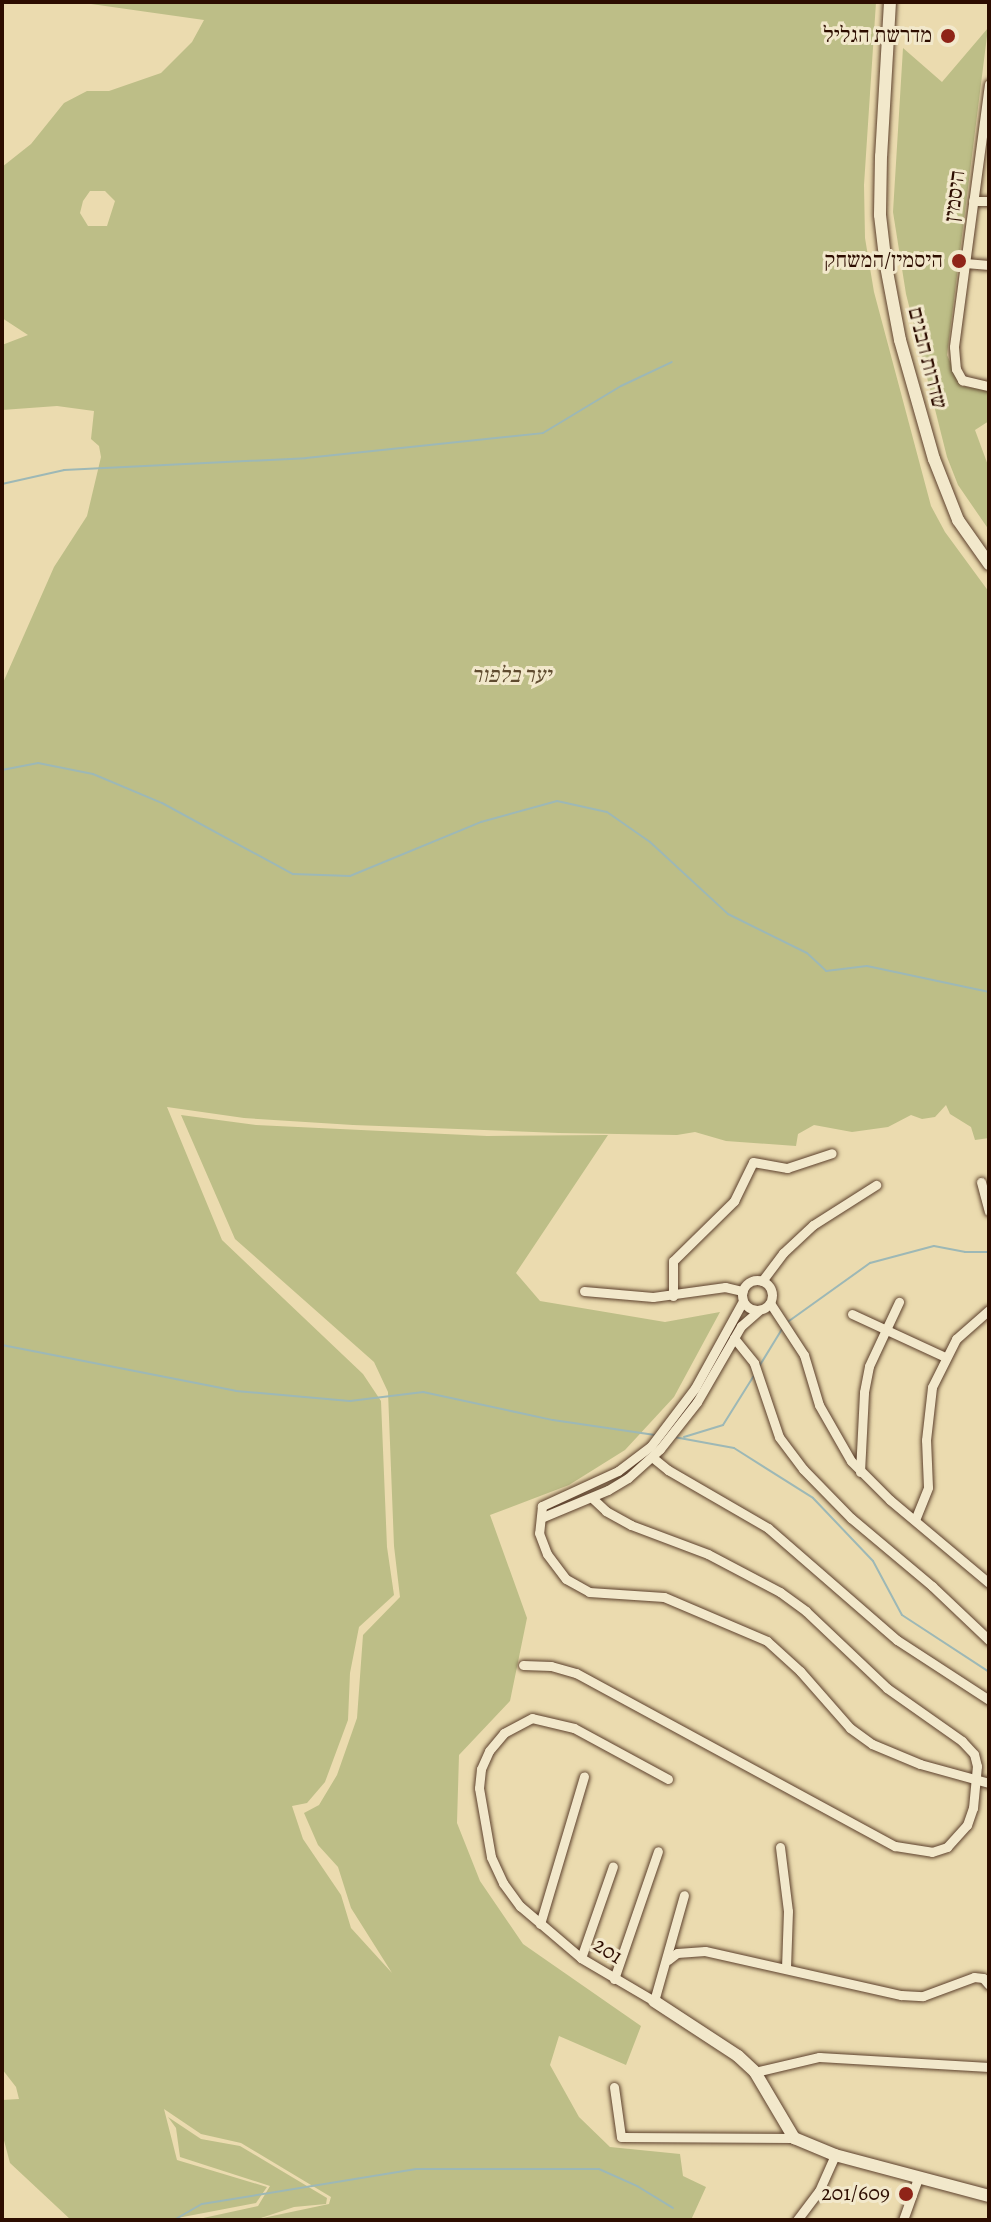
<!DOCTYPE html>
<html>
<head>
<meta charset="utf-8">
<style>
	body { margin:0 }
	#map { position:relative; width:991px; height:2222px; overflow:hidden; background:#ebdbaf; font-family:Alegreya,"Frank Ruhl Libre",serif }
	div>[style] { position:absolute }
	.green>* { inset:0; background:#bdbe87 }
	.stream>* { height:2px; margin:-1px; padding:0 1px; transform-origin:1px; border-radius:1px; background:#9db8b6 }
	.roads { filter:drop-shadow(0 0 2px #5c402c) drop-shadow(0 0 2px #5c402c) }
	.street>* { height:9px; margin:-4.5px; padding:0 4.5px; transform-origin:4.5px; border-radius:4.5px; background:#f2e8cb }
	.street>.ring { margin:-4.5px; padding:0; box-sizing:content-box; background:none; border:9px solid #f2e8cb; border-radius:50% }
	.secondary>* { height:12px; margin:-6px; padding:0 6px; transform-origin:6px; border-radius:6px; background:#f2e8cb }
	.dots>* { width:22px; height:22px; translate:-50% -50%; box-sizing:border-box; border:4px solid #f2e8cb; border-radius:50% }
	span { translate:-50% -50%; white-space:nowrap; text-align:center; line-height:1.15; -webkit-text-stroke:6px #f2e8cb; paint-order:stroke }
	.poi-label { font-size:22px; color:#2d0d00 }
	.right { translate:-100% -50%; text-align:right }
	.street-label { font-size:22px; color:#2d0d00 }
	.park-label { font-size:22px; color:#5f4b2f; font-style:italic }
	.frame { position:absolute; inset:0; border:4px solid #2d0d00; pointer-events:none }
</style>
</head>
<body>
<div id="map">
	<div class="green">
		<i style="clip-path:polygon(evenodd,77px 2px,876px 2px,864px 185px,865px 238px,874px 292px,931px 506px,945px 532px,989px 592px,989px 1138px,975px 1140px,971px 1127px,950px 1114px,946px 1105px,935px 1117px,922px 1119px,911px 1115px,888px 1127px,852px 1132px,814px 1125px,798px 1134px,796px 1146px,726px 1141px,695px 1132px,677px 1135px,559px 1133px,353px 1125px,244px 1118px,167px 1107px,222px 1240px,363px 1374px,381px 1401px,387px 1547px,394px 1595px,359px 1627px,350px 1673px,348px 1720px,325px 1782px,307px 1803px,292px 1806px,303px 1839px,341px 1895px,351px 1928px,392px 1973px,351px 1908px,338px 1867px,318px 1845px,304px 1813px,319px 1805px,337px 1775px,357px 1718px,363px 1635px,400px 1597px,394px 1546px,388px 1392px,374px 1362px,235px 1239px,181px 1115px,256px 1125px,487px 1136px,608px 1135px,516px 1273px,540px 1301px,665px 1322px,720px 1312px,674px 1397px,625px 1450px,569px 1485px,490px 1515px,527px 1618px,510px 1701px,459px 1755px,457px 1823px,480px 1881px,523px 1944px,641px 2026px,626px 2065px,559px 2036px,550px 2065px,579px 2117px,610px 2147px,680px 2154px,683px 2176px,706px 2187px,691px 2220px,194px 2220px,258px 2206px,270px 2186px,180px 2157px,176px 2128px,168px 2117px,201px 2139px,240px 2146px,327px 2198px,326px 2204px,294px 2207px,258px 2219px,329px 2204px,331px 2197px,241px 2143px,201px 2134px,164px 2109px,177px 2160px,267px 2187px,256px 2203px,167px 2220px,71px 2220px,10px 2163px,2px 2133px,2px 2100px,19px 2099px,16px 2087px,2px 2069px,2px 685px,54px 567px,87px 516px,101px 457px,99px 446px,91px 439px,94px 411px,57px 406px,2px 410px,2px 345px,28px 335px,2px 318px,2px 167px,31px 144px,64px 103px,87px 91px,109px 91px,161px 73px,192px 42px,204px 20px,77px 2px,105px 191px,115px 201px,107px 226px,88px 226px,80px 213px,83px 201px,90px 191px,105px 191px)"></i>
		<i style="clip-path:polygon(988px 28px,947px 355px,961px 386px,989px 391px,989px 421px,975px 430px,989px 468px,989px 530px,958px 485px,947px 457px,906px 294px,893px 212px,903px 48px,942px 82px)"></i>
	</div>
	<div class="stream">
		<i style="left:362px;top:2px;width:18px"></i>
		<i style="left:2px;top:484px;width:64px;rotate:-12.7deg"></i>
		<i style="left:64px;top:470px;width:242px;rotate:-2.8deg"></i>
		<i style="left:306px;top:458px;width:238px;rotate:-6deg"></i>
		<i style="left:543px;top:433px;width:91px;rotate:-31.1deg"></i>
		<i style="left:621px;top:386px;width:56px;rotate:-25.2deg"></i>
		<i style="left:2px;top:770px;width:37px;rotate:-11deg"></i>
		<i style="left:38px;top:763px;width:56px;rotate:11.3deg"></i>
		<i style="left:93px;top:774px;width:75px;rotate:22.8deg"></i>
		<i style="left:162px;top:803px;width:149px;rotate:28.5deg"></i>
		<i style="left:293px;top:874px;width:57px;rotate:2deg"></i>
		<i style="left:350px;top:876px;width:142px;rotate:-22.4deg"></i>
		<i style="left:481px;top:822px;width:79px;rotate:-15.4deg"></i>
		<i style="left:557px;top:801px;width:51px;rotate:12.4deg"></i>
		<i style="left:607px;top:812px;width:52px;rotate:34.9deg"></i>
		<i style="left:650px;top:842px;width:106px;rotate:42.7deg"></i>
		<i style="left:728px;top:914px;width:88px;rotate:26.3deg"></i>
		<i style="left:807px;top:953px;width:26px;rotate:43deg"></i>
		<i style="left:826px;top:971px;width:41px;rotate:-7deg"></i>
		<i style="left:867px;top:966px;width:125px;rotate:12deg"></i>
		<i style="left:789px;top:1321px;width:100px;rotate:-35.6deg"></i>
		<i style="left:870px;top:1263px;width:66px;rotate:-14.9deg"></i>
		<i style="left:934px;top:1246px;width:32px;rotate:11deg"></i>
		<i style="left:965px;top:1252px;width:24px"></i>
		<i style="left:2px;top:1345px;width:238px;rotate:11.1deg"></i>
		<i style="left:236px;top:1391px;width:114px;rotate:5deg"></i>
		<i style="left:350px;top:1401px;width:74px;rotate:-7deg"></i>
		<i style="left:423px;top:1392px;width:133px;rotate:12.2deg"></i>
		<i style="left:553px;top:1420px;width:103px;rotate:8.4deg"></i>
		<i style="left:760px;top:1365px;width:42px;rotate:-58.6deg"></i>
		<i style="left:674px;top:1437px;width:61px;rotate:10.4deg"></i>
		<i style="left:734px;top:1448px;width:93px;rotate:32.3deg"></i>
		<i style="left:813px;top:1498px;width:87px;rotate:46.4deg"></i>
		<i style="left:873px;top:1561px;width:61px;rotate:61.8deg"></i>
		<i style="left:902px;top:1615px;width:104px;rotate:33.2deg"></i>
		<i style="left:684px;top:1437px;width:41px;rotate:-17.1deg"></i>
		<i style="left:723px;top:1425px;width:57px;rotate:-58deg"></i>
		<i style="left:174px;top:2220px;width:32px;rotate:-30deg"></i>
		<i style="left:202px;top:2204px;width:217px;rotate:-9.3deg"></i>
		<i style="left:416px;top:2169px;width:183px"></i>
		<i style="left:599px;top:2169px;width:42px;rotate:24.1deg"></i>
		<i style="left:637px;top:2186px;width:42px;rotate:31.4deg"></i>
	</div>
	<div class="roads">
		<div class="street">
			<i style="left:989px;top:84px;width:265px;rotate:97.6deg"></i>
			<i style="left:954px;top:347px;width:22px;rotate:85deg"></i>
			<i style="left:956px;top:369px;width:13px;rotate:61deg"></i>
			<i style="left:962px;top:380px;width:28px;rotate:13deg"></i>
			<i style="left:973px;top:201px;width:16px"></i>
			<i style="left:965px;top:263px;width:24px;rotate:5deg"></i>
			<i style="left:981px;top:1182px;width:30px;rotate:75deg"></i>
			<i class="ring" style="left:742px;top:1280px;width:21px;height:21px"></i>
			<i style="left:762px;top:1281px;width:35px;rotate:-53deg"></i>
			<i style="left:783px;top:1253px;width:41px;rotate:-43deg"></i>
			<i style="left:813px;top:1225px;width:75px;rotate:-32.4deg"></i>
			<i style="left:584px;top:1291px;width:69px;rotate:5deg"></i>
			<i style="left:653px;top:1297px;width:73px;rotate:-7.9deg"></i>
			<i style="left:725px;top:1287px;width:18px;rotate:13deg"></i>
			<i style="left:673px;top:1296px;width:35px;rotate:-90deg"></i>
			<i style="left:673px;top:1261px;width:86px;rotate:-44.5deg"></i>
			<i style="left:734px;top:1201px;width:43px;rotate:-64deg"></i>
			<i style="left:753px;top:1162px;width:35px;rotate:10deg"></i>
			<i style="left:787px;top:1168px;width:47px;rotate:-18.4deg"></i>
			<i style="left:743px;top:1301px;width:99px;rotate:118.9deg"></i>
			<i style="left:695px;top:1388px;width:73px;rotate:127.2deg"></i>
			<i style="left:651px;top:1446px;width:41px;rotate:142.9deg"></i>
			<i style="left:618px;top:1471px;width:84px;rotate:155.3deg"></i>
			<i style="left:542px;top:1506px;width:27px;rotate:96deg"></i>
			<i style="left:539px;top:1533px;width:22px;rotate:69deg"></i>
			<i style="left:547px;top:1554px;width:31px;rotate:53deg"></i>
			<i style="left:566px;top:1579px;width:26px;rotate:29deg"></i>
			<i style="left:589px;top:1592px;width:75px;rotate:3.8deg"></i>
			<i style="left:664px;top:1597px;width:112px;rotate:23.1deg"></i>
			<i style="left:767px;top:1641px;width:45px;rotate:42.3deg"></i>
			<i style="left:800px;top:1671px;width:76px;rotate:48.7deg"></i>
			<i style="left:850px;top:1728px;width:27px;rotate:36deg"></i>
			<i style="left:872px;top:1744px;width:52px;rotate:22.6deg"></i>
			<i style="left:920px;top:1764px;width:72px;rotate:15.4deg"></i>
			<i style="left:770px;top:1303px;width:62px;rotate:56.8deg"></i>
			<i style="left:804px;top:1355px;width:52px;rotate:73.3deg"></i>
			<i style="left:819px;top:1405px;width:64px;rotate:60.3deg"></i>
			<i style="left:851px;top:1461px;width:55px;rotate:45deg"></i>
			<i style="left:890px;top:1500px;width:129px;rotate:40deg"></i>
			<i style="left:852px;top:1314px;width:102px;rotate:24.8deg"></i>
			<i style="left:734px;top:1338px;width:32px;rotate:51deg"></i>
			<i style="left:754px;top:1363px;width:78px;rotate:71.3deg"></i>
			<i style="left:779px;top:1437px;width:40px;rotate:53deg"></i>
			<i style="left:803px;top:1469px;width:69px;rotate:45.6deg"></i>
			<i style="left:851px;top:1518px;width:106px;rotate:40deg"></i>
			<i style="left:932px;top:1586px;width:79px;rotate:43.5deg"></i>
			<i style="left:652px;top:1457px;width:21px;rotate:39deg"></i>
			<i style="left:668px;top:1470px;width:116px;rotate:30.1deg"></i>
			<i style="left:768px;top:1528px;width:171px;rotate:41deg"></i>
			<i style="left:897px;top:1640px;width:110px;rotate:33.1deg"></i>
			<i style="left:860px;top:1472px;width:80px;rotate:-87.1deg"></i>
			<i style="left:864px;top:1392px;width:26px;rotate:-79deg"></i>
			<i style="left:869px;top:1366px;width:71px;rotate:-64.9deg"></i>
			<i style="left:543px;top:1517px;width:70px;rotate:-22.6deg"></i>
			<i style="left:608px;top:1490px;width:23px;rotate:-31deg"></i>
			<i style="left:628px;top:1478px;width:43px;rotate:-42.2deg"></i>
			<i style="left:660px;top:1449px;width:60px;rotate:-51.8deg"></i>
			<i style="left:697px;top:1402px;width:88px;rotate:-59.9deg"></i>
			<i style="left:741px;top:1326px;width:23px;rotate:-41deg"></i>
			<i style="left:915px;top:1520px;width:35px;rotate:-68deg"></i>
			<i style="left:928px;top:1487px;width:47px;rotate:-92.4deg"></i>
			<i style="left:926px;top:1440px;width:53px;rotate:-83.5deg"></i>
			<i style="left:932px;top:1387px;width:54px;rotate:-63.4deg"></i>
			<i style="left:956px;top:1339px;width:44px;rotate:-41.3deg"></i>
			<i style="left:523px;top:1665px;width:28px;rotate:2deg"></i>
			<i style="left:551px;top:1666px;width:26px;rotate:16deg"></i>
			<i style="left:576px;top:1673px;width:363px;rotate:28.5deg"></i>
			<i style="left:895px;top:1846px;width:37px;rotate:9deg"></i>
			<i style="left:932px;top:1852px;width:16px;rotate:-18deg"></i>
			<i style="left:947px;top:1847px;width:30px;rotate:-48deg"></i>
			<i style="left:967px;top:1825px;width:18px;rotate:-71deg"></i>
			<i style="left:973px;top:1808px;width:42px;rotate:-84.6deg"></i>
			<i style="left:977px;top:1766px;width:12px;rotate:-104deg"></i>
			<i style="left:974px;top:1754px;width:18px;rotate:-133deg"></i>
			<i style="left:962px;top:1741px;width:92px;rotate:-144.8deg"></i>
			<i style="left:887px;top:1688px;width:112px;rotate:-136.5deg"></i>
			<i style="left:806px;top:1611px;width:32px;rotate:-144deg"></i>
			<i style="left:780px;top:1592px;width:81px;rotate:-152.2deg"></i>
			<i style="left:708px;top:1554px;width:82px;rotate:-159.4deg"></i>
			<i style="left:631px;top:1525px;width:29px;rotate:-151deg"></i>
			<i style="left:606px;top:1511px;width:19px;rotate:-137deg"></i>
			<i style="left:668px;top:1779px;width:107px;rotate:-151.5deg"></i>
			<i style="left:574px;top:1728px;width:43px;rotate:-166.6deg"></i>
			<i style="left:532px;top:1718px;width:32px;rotate:152deg"></i>
			<i style="left:504px;top:1733px;width:23px;rotate:130deg"></i>
			<i style="left:489px;top:1751px;width:20px;rotate:114deg"></i>
			<i style="left:481px;top:1769px;width:19px;rotate:96deg"></i>
			<i style="left:479px;top:1788px;width:70px;rotate:80.1deg"></i>
			<i style="left:491px;top:1857px;width:29px;rotate:65deg"></i>
			<i style="left:503px;top:1883px;width:29px;rotate:54deg"></i>
			<i style="left:520px;top:1906px;width:80px;rotate:40.4deg"></i>
			<i style="left:581px;top:1958px;width:85px;rotate:30.5deg"></i>
			<i style="left:654px;top:2001px;width:110px;rotate:-74.2deg"></i>
			<i style="left:780px;top:1847px;width:64px;rotate:82.9deg"></i>
			<i style="left:788px;top:1911px;width:57px;rotate:92deg"></i>
			<i style="left:540px;top:1924px;width:154px;rotate:-73.4deg"></i>
			<i style="left:581px;top:1958px;width:97px;rotate:-70.8deg"></i>
			<i style="left:668px;top:1960px;width:11px;rotate:-38deg"></i>
			<i style="left:677px;top:1953px;width:28px;rotate:-4deg"></i>
			<i style="left:705px;top:1951px;width:201px;rotate:12.7deg"></i>
			<i style="left:901px;top:1995px;width:22px;rotate:3deg"></i>
			<i style="left:923px;top:1996px;width:54px;rotate:-20.4deg"></i>
			<i style="left:974px;top:1977px;width:9px;rotate:6deg"></i>
			<i style="left:983px;top:1978px;width:9px;rotate:49deg"></i>
			<i style="left:614px;top:1979px;width:135px;rotate:-71deg"></i>
			<i style="left:755px;top:2072px;width:66px;rotate:-13.2deg"></i>
			<i style="left:819px;top:2057px;width:170px;rotate:3.4deg"></i>
			<i style="left:614px;top:2087px;width:50px;rotate:82deg"></i>
			<i style="left:621px;top:2137px;width:173px;rotate:0.3deg"></i>
			<i style="left:797px;top:2220px;width:36px;rotate:-53deg"></i>
			<i style="left:819px;top:2191px;width:39px;rotate:-66deg"></i>
			<i style="left:903px;top:2220px;width:45px;rotate:-70.3deg"></i>
		</div>
		<div class="secondary">
			<i style="left:890px;top:2px;width:154px;rotate:93.3deg"></i>
			<i style="left:881px;top:156px;width:59px;rotate:91deg"></i>
			<i style="left:880px;top:215px;width:51px;rotate:83.3deg"></i>
			<i style="left:886px;top:266px;width:75px;rotate:79.3deg"></i>
			<i style="left:900px;top:340px;width:124px;rotate:74.1deg"></i>
			<i style="left:934px;top:459px;width:66px;rotate:68.5deg"></i>
			<i style="left:958px;top:520px;width:54px;rotate:54.8deg"></i>
			<i style="left:654px;top:2001px;width:100px;rotate:33.2deg"></i>
			<i style="left:738px;top:2056px;width:23px;rotate:43deg"></i>
			<i style="left:755px;top:2072px;width:77px;rotate:59.4deg"></i>
			<i style="left:794px;top:2138px;width:44px;rotate:22.5deg"></i>
			<i style="left:835px;top:2155px;width:159px;rotate:14.9deg"></i>
		</div>
	</div>
	<div class="dots">
		<i style="left:948px;top:36px;background:#8f2418"></i>
		<i style="left:959px;top:261px;background:#8f2418"></i>
		<i style="left:906px;top:2194px;background:#8f2418"></i>
	</div>
	<div class="poi-label">
		<span class="right" style="left:932px;top:36px">מדרשת הגליל</span>
		<span class="right" style="left:943px;top:261px">היסמין/המשחק</span>
		<span class="right" style="left:890px;top:2194px">201/609</span>
	</div>
	<div class="street-label">
		<span style="left:955px;top:196px;rotate:-83deg">היסמין</span>
		<span style="left:927px;top:358px;rotate:76deg">שדרות הבנים</span>
		<span style="left:608px;top:1951px;rotate:33deg">201</span>
	</div>
	<div class="park-label">
		<span style="left:511px;top:676px">יער בלפור</span>
	</div>
	<div class="frame"></div>
</div>
</body>
</html>
